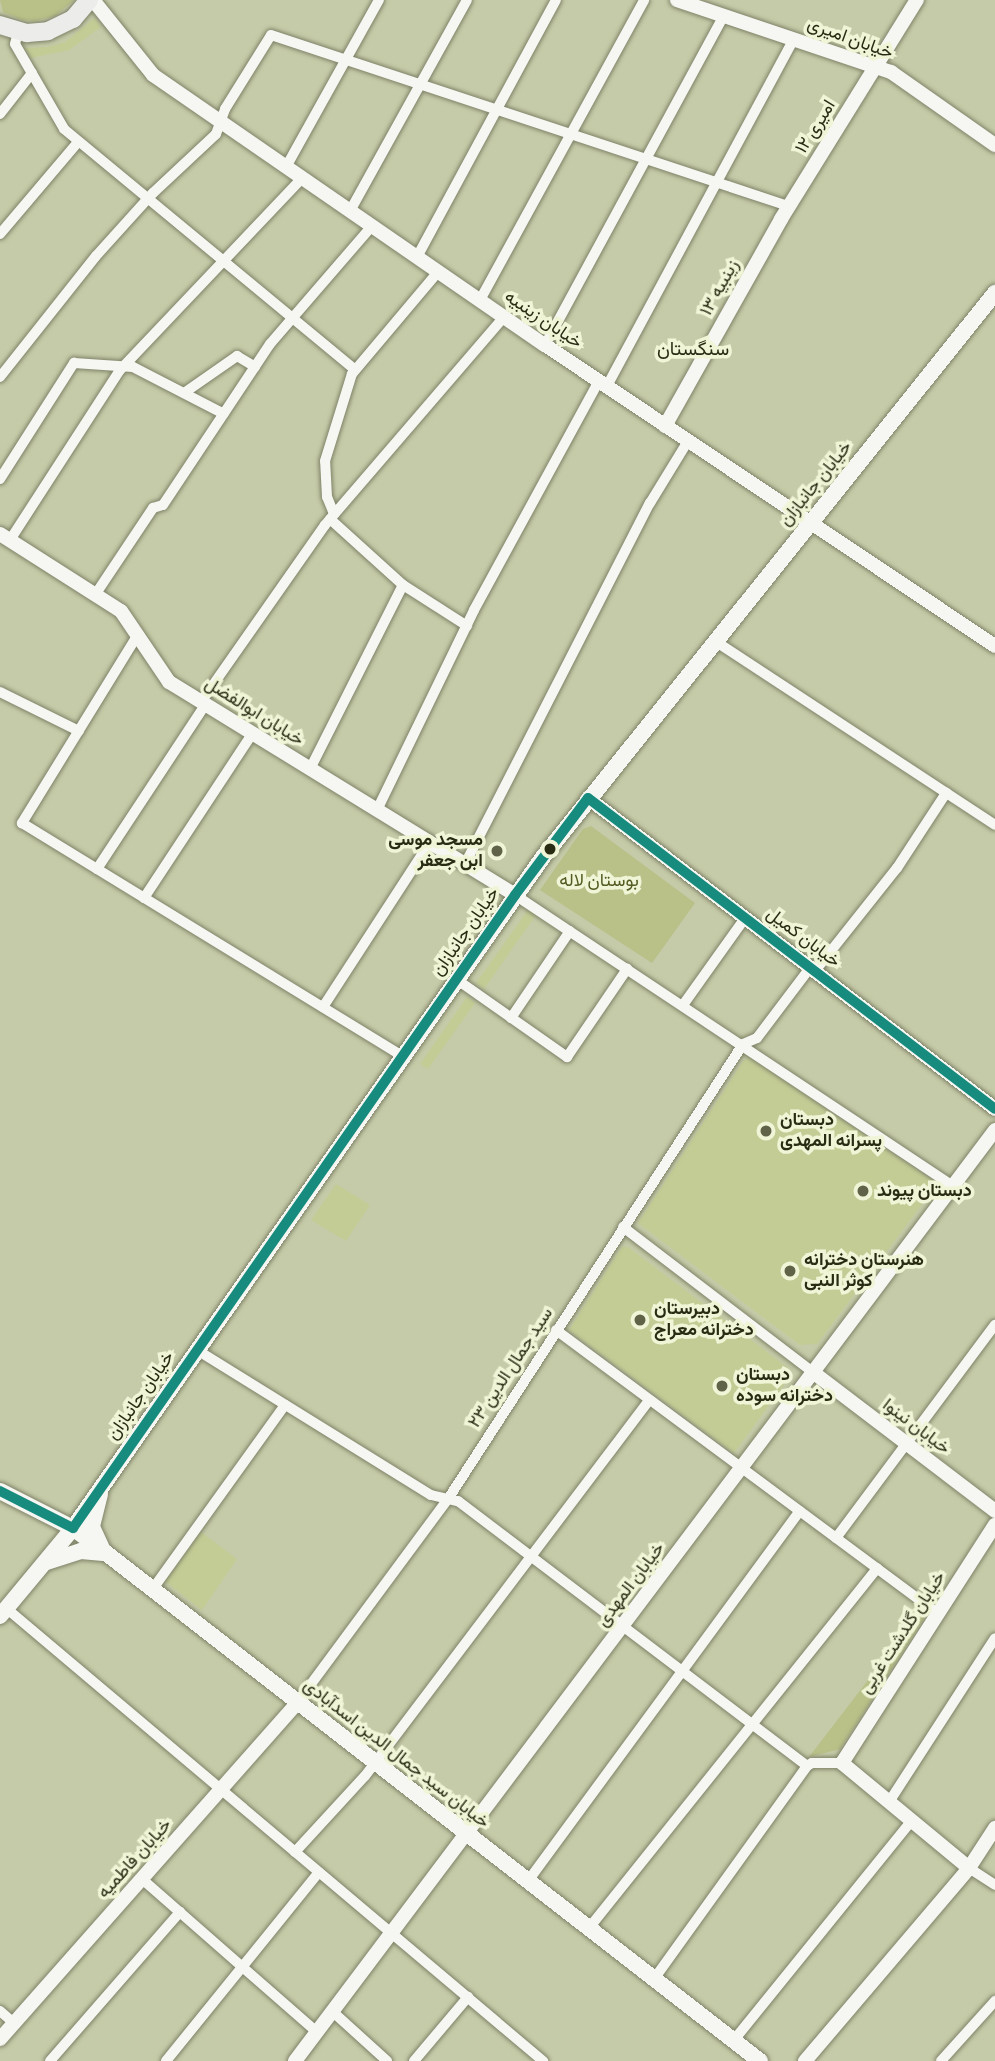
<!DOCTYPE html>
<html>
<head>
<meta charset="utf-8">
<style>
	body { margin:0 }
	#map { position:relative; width:995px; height:2061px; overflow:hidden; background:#c5caa8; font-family:"Source Sans 3",Vazirmatn,sans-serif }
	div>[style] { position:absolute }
	.built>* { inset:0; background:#c4cc96 }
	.green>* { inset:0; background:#b9c088 }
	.roads { filter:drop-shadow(0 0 2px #808368) drop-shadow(0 0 2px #808368) }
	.minor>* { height:10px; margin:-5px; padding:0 5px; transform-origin:5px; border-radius:5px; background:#f6f7f2 }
	.tertiary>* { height:14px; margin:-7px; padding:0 7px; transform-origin:7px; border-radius:7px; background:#f6f7f2 }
	.secondary>* { height:16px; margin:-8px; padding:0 8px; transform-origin:8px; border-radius:8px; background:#f6f7f2 }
	.primary>* { height:18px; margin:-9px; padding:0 9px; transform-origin:9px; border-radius:9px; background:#ececeb }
	.bus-1>* { height:10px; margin:-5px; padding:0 5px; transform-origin:5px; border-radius:5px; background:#178b7d }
	.dots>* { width:19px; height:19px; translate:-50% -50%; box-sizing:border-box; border:4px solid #f0f5d7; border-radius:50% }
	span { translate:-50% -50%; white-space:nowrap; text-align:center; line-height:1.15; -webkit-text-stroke:7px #f0f5d7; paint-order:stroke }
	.street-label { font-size:18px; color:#292c13 }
	.poi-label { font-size:18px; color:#292c13; font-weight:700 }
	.right { translate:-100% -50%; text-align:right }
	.left { translate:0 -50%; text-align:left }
	.park-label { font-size:18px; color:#545a22 }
	.neighbourhood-label { font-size:19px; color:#292c13 }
</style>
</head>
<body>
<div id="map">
	<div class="built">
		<i style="clip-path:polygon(95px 18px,101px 27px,69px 50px,31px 58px,25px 48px,48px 47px,65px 42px)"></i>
		<i style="clip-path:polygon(528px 910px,536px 915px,484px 989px,476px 983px)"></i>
		<i style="clip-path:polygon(467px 997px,475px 1003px,428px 1069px,420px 1064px)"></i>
		<i style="clip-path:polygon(750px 1058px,935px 1182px,935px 1187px,817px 1344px,800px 1345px,638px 1223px,744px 1060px)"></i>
		<i style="clip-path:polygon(336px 1184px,370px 1205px,346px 1241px,311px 1220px)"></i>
		<i style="clip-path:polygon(622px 1247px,628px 1247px,788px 1368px,789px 1378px,734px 1453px,569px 1330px)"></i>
		<i style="clip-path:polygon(201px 1532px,237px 1559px,202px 1610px,165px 1581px)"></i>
	</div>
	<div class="green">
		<i style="clip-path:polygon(0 0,74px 0,55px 16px,35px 21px,22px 20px,3px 12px)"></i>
		<i style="clip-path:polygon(591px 826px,695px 903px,652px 963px,540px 890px,583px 829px)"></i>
		<i style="clip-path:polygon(921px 1611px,926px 1615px,840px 1749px,809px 1757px)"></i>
	</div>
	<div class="roads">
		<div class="minor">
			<i style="left:18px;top:32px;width:12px;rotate:104deg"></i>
			<i style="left:15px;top:44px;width:98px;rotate:60deg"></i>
			<i style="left:64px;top:129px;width:376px;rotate:39.6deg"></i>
			<i style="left:0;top:114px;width:52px;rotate:-52deg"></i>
			<i style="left:286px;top:167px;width:191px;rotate:-60.9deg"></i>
			<i style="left:350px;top:211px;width:241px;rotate:-61deg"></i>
			<i style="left:0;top:234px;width:121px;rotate:-49.7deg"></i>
			<i style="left:417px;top:257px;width:292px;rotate:-61.6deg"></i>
			<i style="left:480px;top:300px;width:342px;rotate:-61.3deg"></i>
			<i style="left:545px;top:345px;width:375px;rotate:-61.5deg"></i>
			<i style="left:0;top:377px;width:154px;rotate:-51.6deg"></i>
			<i style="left:96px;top:256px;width:85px;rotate:-47.9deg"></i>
			<i style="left:153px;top:193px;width:86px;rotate:-43.1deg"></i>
			<i style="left:216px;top:134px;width:27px;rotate:-70deg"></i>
			<i style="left:225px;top:109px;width:87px;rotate:-58.1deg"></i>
			<i style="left:271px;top:35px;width:545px;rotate:18.3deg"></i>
			<i style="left:607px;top:386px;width:394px;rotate:-61.7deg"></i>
			<i style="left:184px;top:393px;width:65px;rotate:-34.9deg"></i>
			<i style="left:237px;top:356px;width:21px;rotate:31deg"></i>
			<i style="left:0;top:479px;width:138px;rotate:-57.5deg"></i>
			<i style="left:74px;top:363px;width:59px;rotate:3.9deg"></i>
			<i style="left:133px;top:367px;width:102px;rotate:27.3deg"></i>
			<i style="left:334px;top:514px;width:18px;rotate:-112deg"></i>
			<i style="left:327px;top:497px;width:36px;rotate:-93deg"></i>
			<i style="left:325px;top:461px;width:91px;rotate:-72.8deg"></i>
			<i style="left:352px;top:374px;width:133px;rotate:-49.9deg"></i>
			<i style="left:330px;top:519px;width:98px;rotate:42.1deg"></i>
			<i style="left:403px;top:585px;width:76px;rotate:32.6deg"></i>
			<i style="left:10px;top:540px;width:202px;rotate:-57.1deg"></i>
			<i style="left:120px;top:370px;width:265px;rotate:-46.5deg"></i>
			<i style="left:95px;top:595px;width:105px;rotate:-56.3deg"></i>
			<i style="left:153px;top:508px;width:10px;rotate:-17deg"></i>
			<i style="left:163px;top:505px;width:193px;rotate:-56.4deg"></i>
			<i style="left:270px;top:344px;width:156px;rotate:-49.2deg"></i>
			<i style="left:137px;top:636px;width:220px;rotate:121.6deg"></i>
			<i style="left:22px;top:823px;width:446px;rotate:31.5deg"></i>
			<i style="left:715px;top:641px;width:335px;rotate:33.3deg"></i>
			<i style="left:0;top:692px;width:88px;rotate:26.3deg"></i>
			<i style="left:201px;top:702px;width:216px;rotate:-55deg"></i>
			<i style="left:325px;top:525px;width:274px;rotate:-49.3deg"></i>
			<i style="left:310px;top:769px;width:206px;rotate:-63.2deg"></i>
			<i style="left:377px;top:810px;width:222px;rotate:-64.1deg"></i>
			<i style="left:474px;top:610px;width:261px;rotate:-61.4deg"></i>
			<i style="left:465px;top:864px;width:406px;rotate:-62.9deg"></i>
			<i style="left:650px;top:503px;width:73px;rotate:-58.5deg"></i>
			<i style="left:97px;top:869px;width:196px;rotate:-56.6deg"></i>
			<i style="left:515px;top:895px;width:526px;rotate:33.6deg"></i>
			<i style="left:144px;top:898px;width:196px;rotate:-56.6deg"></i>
			<i style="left:815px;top:971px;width:132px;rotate:-51.5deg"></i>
			<i style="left:897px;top:868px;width:90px;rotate:-56.8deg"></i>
			<i style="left:456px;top:979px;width:136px;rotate:35.1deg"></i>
			<i style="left:567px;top:1057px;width:107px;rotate:-55.7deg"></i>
			<i style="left:683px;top:1005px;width:107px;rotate:-54.5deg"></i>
			<i style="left:323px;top:1007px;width:197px;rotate:-57deg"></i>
			<i style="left:511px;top:1018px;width:105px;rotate:-55.9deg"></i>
			<i style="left:743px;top:1044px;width:15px;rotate:-23deg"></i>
			<i style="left:757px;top:1038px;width:88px;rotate:-52.9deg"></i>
			<i style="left:623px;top:1227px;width:240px;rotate:37.4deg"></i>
			<i style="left:556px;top:1330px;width:476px;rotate:36.6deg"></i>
			<i style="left:197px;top:1350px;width:275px;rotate:31.8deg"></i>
			<i style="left:431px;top:1495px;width:28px;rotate:13deg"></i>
			<i style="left:458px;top:1501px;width:438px;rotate:37.2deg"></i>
			<i style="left:836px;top:1538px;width:266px;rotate:-53.3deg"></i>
			<i style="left:152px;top:1590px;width:228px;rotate:-54.3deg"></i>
			<i style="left:6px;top:1608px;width:703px;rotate:40.15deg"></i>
			<i style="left:297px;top:1703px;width:254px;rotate:-53.5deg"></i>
			<i style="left:448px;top:1499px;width:542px;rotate:-57.04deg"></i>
			<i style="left:807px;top:1766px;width:6px;rotate:-31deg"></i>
			<i style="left:812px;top:1763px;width:30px"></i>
			<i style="left:889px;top:1802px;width:195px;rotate:-57.1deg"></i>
			<i style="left:295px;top:1852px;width:103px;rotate:-47.4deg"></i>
			<i style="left:365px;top:1776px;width:471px;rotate:-52.9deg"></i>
			<i style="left:969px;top:1868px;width:31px;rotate:33deg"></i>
			<i style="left:142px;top:1879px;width:232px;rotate:41.2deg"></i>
			<i style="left:528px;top:1881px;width:459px;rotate:-53.7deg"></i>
			<i style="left:589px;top:1928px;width:461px;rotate:-51.3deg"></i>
			<i style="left:654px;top:1979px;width:262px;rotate:-54.3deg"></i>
			<i style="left:0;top:2011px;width:18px;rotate:41deg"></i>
			<i style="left:333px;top:2012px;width:73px;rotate:42.2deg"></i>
			<i style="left:734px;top:2040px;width:283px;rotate:-51deg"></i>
			<i style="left:50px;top:2061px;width:198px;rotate:-48.9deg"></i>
			<i style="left:166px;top:2061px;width:243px;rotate:-51deg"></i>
			<i style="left:414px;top:2061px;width:84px;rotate:-49.8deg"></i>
			<i style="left:941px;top:2061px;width:81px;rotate:-48deg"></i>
		</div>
		<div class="tertiary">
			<i style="left:93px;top:0;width:96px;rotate:51.3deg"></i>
			<i style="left:153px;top:75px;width:476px;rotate:34.6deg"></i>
			<i style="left:545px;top:345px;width:541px;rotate:33.78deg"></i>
			<i style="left:677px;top:0;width:226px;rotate:18.6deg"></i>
			<i style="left:891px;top:72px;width:127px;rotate:35.1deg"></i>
			<i style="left:665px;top:426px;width:237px;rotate:-60.7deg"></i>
			<i style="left:781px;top:219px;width:258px;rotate:-58.2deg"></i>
			<i style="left:0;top:534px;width:143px;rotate:32.5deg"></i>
			<i style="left:121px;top:611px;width:86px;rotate:55.9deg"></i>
			<i style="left:169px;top:682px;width:406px;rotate:31.6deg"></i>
			<i style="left:588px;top:798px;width:512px;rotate:37.38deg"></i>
			<i style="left:814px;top:1373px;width:228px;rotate:37.3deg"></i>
			<i style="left:969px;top:1868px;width:165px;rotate:-140.4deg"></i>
			<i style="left:842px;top:1763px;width:283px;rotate:-57.3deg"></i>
			<i style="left:0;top:2039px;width:448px;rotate:-48.5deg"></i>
			<i style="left:295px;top:2061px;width:1165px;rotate:-53.06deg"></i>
			<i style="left:805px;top:2061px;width:253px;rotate:-49.6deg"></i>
			<i style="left:969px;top:1868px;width:48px;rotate:-57deg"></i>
		</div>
		<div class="secondary">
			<i style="left:0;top:1491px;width:82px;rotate:26.9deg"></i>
			<i style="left:73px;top:1528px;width:41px;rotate:37.1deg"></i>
			<i style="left:106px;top:1553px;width:828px;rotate:37.84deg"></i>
			<i style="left:100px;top:1494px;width:34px;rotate:104deg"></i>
			<i style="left:92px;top:1527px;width:23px;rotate:65deg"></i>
			<i style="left:47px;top:1562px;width:36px;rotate:-18deg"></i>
			<i style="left:81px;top:1551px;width:25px;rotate:5deg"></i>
			<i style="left:0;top:1616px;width:114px;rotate:-50.3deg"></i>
			<i style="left:73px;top:1528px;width:819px;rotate:-54.99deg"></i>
			<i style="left:543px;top:857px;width:723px;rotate:-51.29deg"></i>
		</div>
		<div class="primary">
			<i style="left:0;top:25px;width:28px;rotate:17deg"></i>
			<i style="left:27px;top:33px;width:21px;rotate:-5deg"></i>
			<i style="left:48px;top:31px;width:28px;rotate:-26deg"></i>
			<i style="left:73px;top:19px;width:25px;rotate:-50deg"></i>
		</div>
	</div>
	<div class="bus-1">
		<i style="left:0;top:1491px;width:82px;rotate:26.9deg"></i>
		<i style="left:73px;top:1528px;width:772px;rotate:-55.07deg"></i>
		<i style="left:515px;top:895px;width:121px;rotate:-53deg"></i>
		<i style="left:588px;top:798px;width:512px;rotate:37.38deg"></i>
	</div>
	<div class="dots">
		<i style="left:550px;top:849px;background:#292c13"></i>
		<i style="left:497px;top:851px;background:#606347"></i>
		<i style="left:766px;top:1131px;background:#606347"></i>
		<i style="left:863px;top:1191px;background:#606347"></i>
		<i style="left:790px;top:1271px;background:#606347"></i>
		<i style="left:640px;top:1320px;background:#606347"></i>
		<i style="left:722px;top:1386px;background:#606347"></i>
	</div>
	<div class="street-label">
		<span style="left:850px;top:39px;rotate:20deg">خیابان امیری</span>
		<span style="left:816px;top:127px;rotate:-58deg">امیری ۱۲</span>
		<span style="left:720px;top:288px;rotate:-61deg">زینبیه ۱۳</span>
		<span style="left:543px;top:320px;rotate:34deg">خیابان زینبیه</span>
		<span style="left:816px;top:484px;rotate:-51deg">خیابان جانبازان</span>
		<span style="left:254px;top:712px;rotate:32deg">خیابان ابوالفضل</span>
		<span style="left:466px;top:932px;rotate:-55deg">خیابان جانبازان</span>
		<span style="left:803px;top:938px;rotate:37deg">خیابان کمیل</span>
		<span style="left:511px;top:1368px;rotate:-57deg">سید جمال الدین ۲۳</span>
		<span style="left:141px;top:1396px;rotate:-55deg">خیابان جانبازان</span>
		<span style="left:916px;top:1427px;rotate:37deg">خیابان نینوا</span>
		<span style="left:631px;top:1585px;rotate:-53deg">خیابان المهدی</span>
		<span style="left:903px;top:1633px;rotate:-57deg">خیابان گلدشت غربی</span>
		<span style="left:396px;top:1754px;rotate:38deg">خیابان سید جمال الدین اسدآبادی</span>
		<span style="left:135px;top:1859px;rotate:-48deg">خیابان فاطمیه</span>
	</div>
	<div class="poi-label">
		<span class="right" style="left:483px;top:851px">مسجد موسی<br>ابن جعفر</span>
		<span class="left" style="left:780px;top:1131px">دبستان<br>پسرانه المهدی</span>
		<span class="left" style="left:877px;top:1191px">دبستان پیوند</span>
		<span class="left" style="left:804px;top:1271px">هنرستان دخترانه<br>کوثر النبی</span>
		<span class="left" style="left:654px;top:1320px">دبیرستان<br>دخترانه معراج</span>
		<span class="left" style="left:736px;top:1386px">دبستان<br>دخترانه سوده</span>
	</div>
	<div class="park-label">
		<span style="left:599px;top:881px">بوستان لاله</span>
	</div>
	<div class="neighbourhood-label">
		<span style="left:693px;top:350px">سنگستان</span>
	</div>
</div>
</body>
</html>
